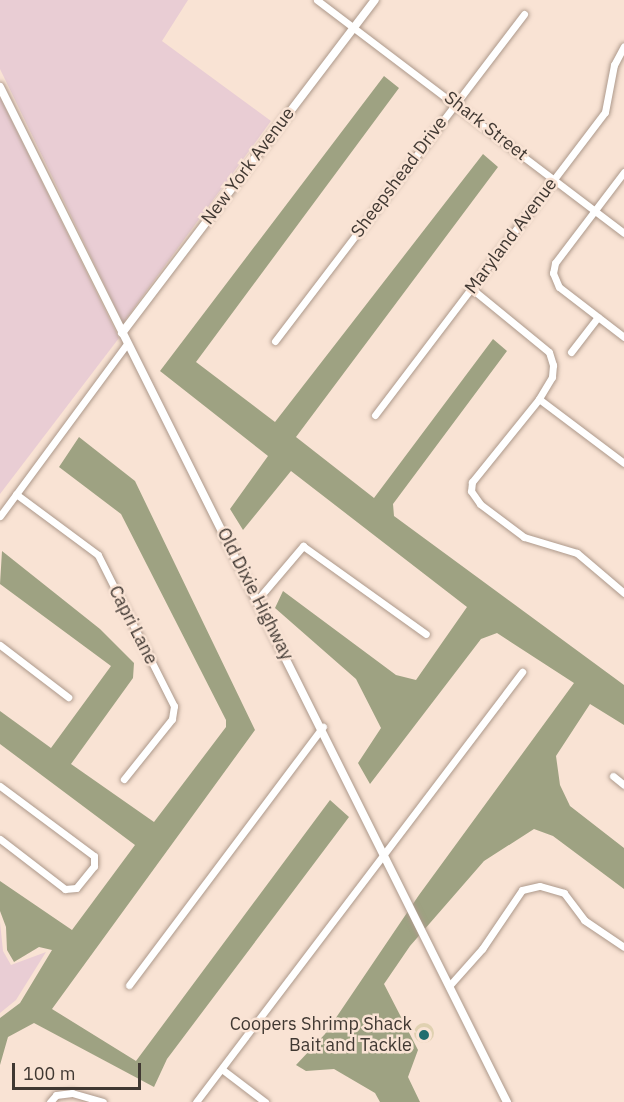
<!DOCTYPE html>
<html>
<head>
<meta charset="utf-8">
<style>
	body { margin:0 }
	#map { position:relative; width:624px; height:1102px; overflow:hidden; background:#f9e3d4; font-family:"IBM Plex Sans",sans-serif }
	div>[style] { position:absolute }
	.green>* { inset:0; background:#e9cdd4 }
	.water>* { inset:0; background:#9ea282 }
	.building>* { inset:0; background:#e0d1b1 }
	.round { border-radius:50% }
	.roads { filter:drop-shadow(0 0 2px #ad998b) drop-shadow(0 0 2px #ad998b) }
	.minor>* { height:7px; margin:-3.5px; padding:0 3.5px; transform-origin:3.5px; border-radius:3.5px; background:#fff }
	.tertiary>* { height:8px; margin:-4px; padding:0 4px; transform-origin:4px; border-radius:4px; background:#fff }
	.dots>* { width:16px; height:16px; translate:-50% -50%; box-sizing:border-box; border:3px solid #f9e3d4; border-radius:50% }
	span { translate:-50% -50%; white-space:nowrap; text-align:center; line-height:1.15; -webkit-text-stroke:5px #f9e3d4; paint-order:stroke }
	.street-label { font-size:18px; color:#403832 }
	.poi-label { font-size:18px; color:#403832 }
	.right { translate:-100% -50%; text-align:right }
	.scale { position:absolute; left:12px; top:1063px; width:129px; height:27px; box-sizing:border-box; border:3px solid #403832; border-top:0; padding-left:8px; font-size:18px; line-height:21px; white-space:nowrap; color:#403832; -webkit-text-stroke:4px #f9e3d4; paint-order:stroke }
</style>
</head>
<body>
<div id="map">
	<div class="green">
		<i style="clip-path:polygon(0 0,188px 0,162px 41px,271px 121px,123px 323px,0 69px)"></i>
		<i style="clip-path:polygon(0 97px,119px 338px,0 494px)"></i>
		<i style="clip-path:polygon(0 922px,3px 951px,11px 965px,46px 952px,16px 1000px,0 1013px)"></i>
	</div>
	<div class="water">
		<i style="clip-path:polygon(384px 76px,399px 88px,196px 362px,275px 422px,483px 154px,498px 167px,296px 437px,374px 498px,493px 339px,507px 351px,393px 504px,394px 516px,624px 685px,624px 725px,590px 704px,556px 756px,560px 785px,570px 806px,624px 848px,624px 889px,553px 836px,534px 829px,484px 861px,410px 946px,384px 984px,418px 1050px,408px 1077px,420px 1102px,380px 1102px,375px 1093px,334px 1069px,306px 1071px,296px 1065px,325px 1034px,419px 895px,574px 683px,497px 633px,481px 639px,370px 784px,358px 763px,381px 728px,356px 679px,275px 608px,283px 591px,396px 675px,416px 680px,467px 607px,291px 471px,243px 530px,230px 509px,268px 456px,160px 371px)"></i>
		<i style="clip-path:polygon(79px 437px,135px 481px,255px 730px,52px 1009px,136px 1061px,330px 800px,349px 817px,167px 1059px,154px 1087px,34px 1023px,8px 1037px,0 1065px,0 1018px,20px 1003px,52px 950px,39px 947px,14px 962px,7px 950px,6px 927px,0 911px,0 881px,72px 930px,135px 845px,0 744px,0 711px,51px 748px,111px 666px,0 584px,2px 551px,100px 629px,134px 663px,133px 678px,71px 764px,154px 822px,226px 727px,226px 720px,121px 514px,59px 467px)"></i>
	</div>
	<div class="building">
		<i class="round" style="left:414px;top:1023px;width:20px;height:20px"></i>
	</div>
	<div class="roads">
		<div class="minor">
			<i style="left:317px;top:0;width:385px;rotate:37.2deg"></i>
			<i style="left:624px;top:172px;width:114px;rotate:127.2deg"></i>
			<i style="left:555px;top:263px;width:10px;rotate:101deg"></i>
			<i style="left:553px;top:273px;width:15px;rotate:67deg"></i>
			<i style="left:559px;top:287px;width:82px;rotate:37.6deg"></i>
			<i style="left:472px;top:289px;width:99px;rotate:39.3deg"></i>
			<i style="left:549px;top:352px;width:14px;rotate:73deg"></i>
			<i style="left:553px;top:365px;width:12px;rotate:95deg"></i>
			<i style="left:552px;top:377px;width:26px;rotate:121deg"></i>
			<i style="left:539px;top:399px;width:107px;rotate:128.9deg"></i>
			<i style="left:472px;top:482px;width:9px;rotate:96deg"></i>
			<i style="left:471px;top:491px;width:16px;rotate:55deg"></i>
			<i style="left:480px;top:504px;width:55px;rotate:36.9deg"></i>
			<i style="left:524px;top:537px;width:55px;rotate:16.8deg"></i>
			<i style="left:577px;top:553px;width:62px;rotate:40.4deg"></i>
			<i style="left:275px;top:341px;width:411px;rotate:-52.7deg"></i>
			<i style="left:571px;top:352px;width:44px;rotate:-52.4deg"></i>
			<i style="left:539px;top:399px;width:106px;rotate:37deg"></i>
			<i style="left:375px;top:415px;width:380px;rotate:-52.8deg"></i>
			<i style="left:605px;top:112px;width:48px;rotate:-79.2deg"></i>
			<i style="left:614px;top:65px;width:21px;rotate:-62deg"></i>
			<i style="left:16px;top:494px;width:102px;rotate:36.6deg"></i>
			<i style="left:98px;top:555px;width:169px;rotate:63.3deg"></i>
			<i style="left:174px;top:706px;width:13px;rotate:99deg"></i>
			<i style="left:172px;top:719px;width:77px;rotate:128.7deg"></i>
			<i style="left:0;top:516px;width:214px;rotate:-53.6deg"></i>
			<i style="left:258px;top:599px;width:70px;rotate:-49.7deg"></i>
			<i style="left:303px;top:546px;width:151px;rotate:35.6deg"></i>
			<i style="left:0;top:645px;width:86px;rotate:37.4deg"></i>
			<i style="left:613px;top:776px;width:14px;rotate:39deg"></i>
			<i style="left:0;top:786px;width:117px;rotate:36.7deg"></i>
			<i style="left:94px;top:856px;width:10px;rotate:90deg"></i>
			<i style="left:94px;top:866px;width:28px;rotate:129deg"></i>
			<i style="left:76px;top:888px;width:11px;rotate:175deg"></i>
			<i style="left:65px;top:889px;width:82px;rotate:-142.4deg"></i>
			<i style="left:129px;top:985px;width:323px;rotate:-53.1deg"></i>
			<i style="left:449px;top:986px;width:50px;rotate:-48.3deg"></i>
			<i style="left:482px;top:949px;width:71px;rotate:-55.9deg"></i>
			<i style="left:522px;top:890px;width:18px;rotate:-13deg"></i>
			<i style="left:540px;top:886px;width:25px;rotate:16deg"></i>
			<i style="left:564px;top:893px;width:34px;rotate:53deg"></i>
			<i style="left:584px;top:920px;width:48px;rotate:34deg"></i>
			<i style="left:223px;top:1070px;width:53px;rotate:37.3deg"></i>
			<i style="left:50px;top:1102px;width:9px;rotate:-49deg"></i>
			<i style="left:56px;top:1095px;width:16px;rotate:-7deg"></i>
			<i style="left:72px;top:1093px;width:32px;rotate:16deg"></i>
			<i style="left:196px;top:1102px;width:540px;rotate:-52.83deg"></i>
		</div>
		<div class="tertiary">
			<i style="left:0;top:87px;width:1135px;rotate:63.46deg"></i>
			<i style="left:122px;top:333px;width:418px;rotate:-52.8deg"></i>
		</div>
	</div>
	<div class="dots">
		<i style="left:424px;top:1035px;background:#216d6e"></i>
	</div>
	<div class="street-label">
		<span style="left:486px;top:126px;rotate:38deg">Shark Street</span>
		<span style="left:248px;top:166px;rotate:-53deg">New York Avenue</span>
		<span style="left:399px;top:177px;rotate:-53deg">Sheepshead Drive</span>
		<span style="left:511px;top:236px;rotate:-53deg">Maryland Avenue</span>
		<span style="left:255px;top:594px;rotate:63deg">Old Dixie Highway</span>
		<span style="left:133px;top:625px;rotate:63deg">Capri Lane</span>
	</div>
	<div class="poi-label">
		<span class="right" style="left:412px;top:1035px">Coopers Shrimp Shack<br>Bait and Tackle</span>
	</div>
	<div class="scale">100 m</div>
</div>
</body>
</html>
